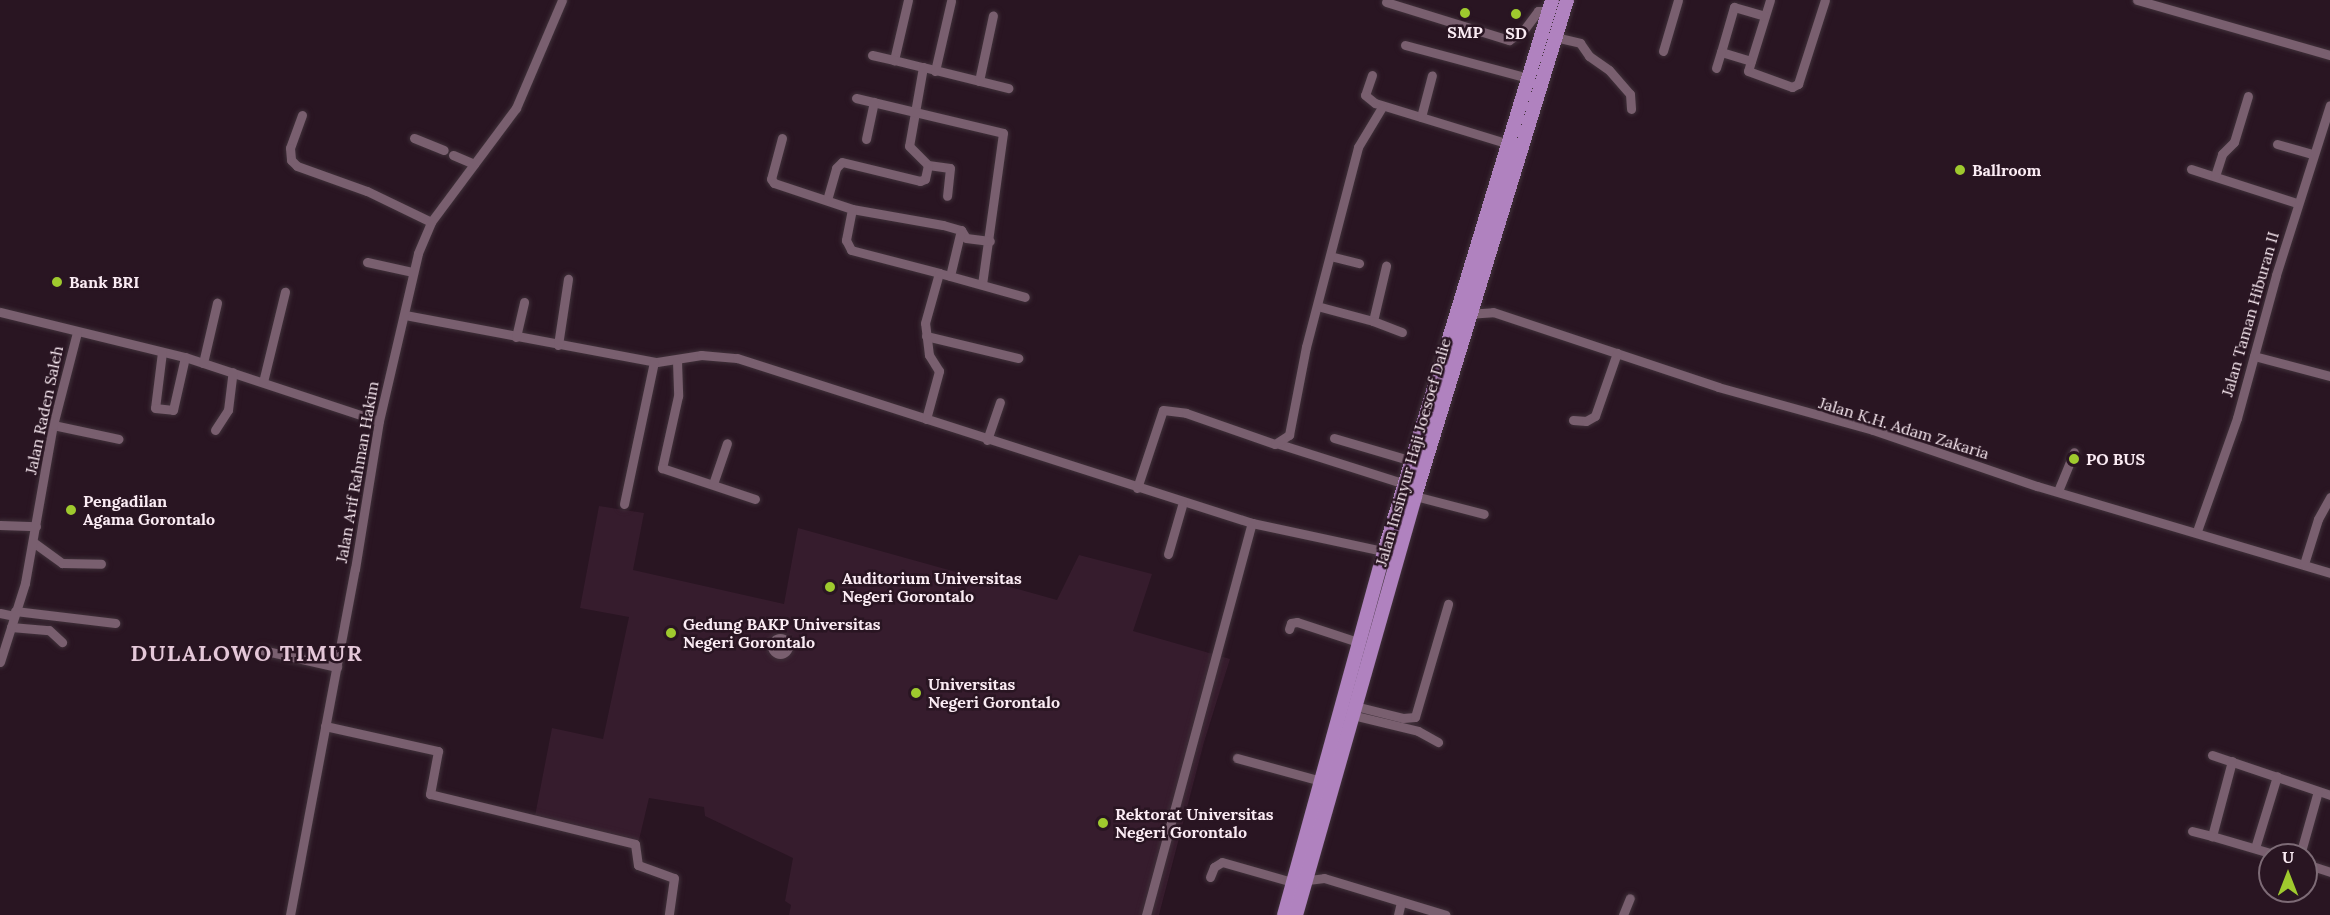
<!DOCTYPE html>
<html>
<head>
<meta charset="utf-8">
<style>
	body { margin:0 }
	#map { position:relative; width:2330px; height:915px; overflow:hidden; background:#291522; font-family:Lora,serif }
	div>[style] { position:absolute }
	.built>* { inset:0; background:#361c2d }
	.roads { filter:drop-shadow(0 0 2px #40313a) drop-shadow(0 0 2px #40313a) }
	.street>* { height:9px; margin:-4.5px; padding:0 4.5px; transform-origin:4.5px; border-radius:4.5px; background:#795f6f }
	.street>.ring { margin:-4.5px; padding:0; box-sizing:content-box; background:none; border:9px solid #795f6f; border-radius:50% }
	.primary>* { height:14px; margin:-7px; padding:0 7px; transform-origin:7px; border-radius:7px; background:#b082bf }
	.dots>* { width:16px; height:16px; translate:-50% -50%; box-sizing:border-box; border:3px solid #291522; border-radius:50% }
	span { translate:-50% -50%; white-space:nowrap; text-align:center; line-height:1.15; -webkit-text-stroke:5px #291522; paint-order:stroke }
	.poi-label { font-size:16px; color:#fbecf4; font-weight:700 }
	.left { translate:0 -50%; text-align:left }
	.street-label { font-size:16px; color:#fbecf4 }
	.district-label { font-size:22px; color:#e5c8d9; font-weight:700; letter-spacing:1.5px }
	.north { position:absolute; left:2258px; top:843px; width:60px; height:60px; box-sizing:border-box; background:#291522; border:2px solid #7d6b76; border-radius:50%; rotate:0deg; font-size:16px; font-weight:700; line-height:24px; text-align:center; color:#fbecf4 }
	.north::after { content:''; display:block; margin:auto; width:21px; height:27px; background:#9fca2e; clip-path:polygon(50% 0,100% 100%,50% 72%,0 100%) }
</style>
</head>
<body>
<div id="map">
	<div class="built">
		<i style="clip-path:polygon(599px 506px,644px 513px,633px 570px,784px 604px,798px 528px,1057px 600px,1079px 555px,1152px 574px,1133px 631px,1230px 659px,1204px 742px,1159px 915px,789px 915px,791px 905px,785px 901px,793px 858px,705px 816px,704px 807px,649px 798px,638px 844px,535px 816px,552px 728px,603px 739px,629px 617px,580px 608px)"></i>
	</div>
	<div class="roads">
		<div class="street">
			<i style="left:908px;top:0;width:62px;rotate:103.1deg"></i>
			<i style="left:894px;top:60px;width:30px;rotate:14deg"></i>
			<i style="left:923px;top:67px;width:80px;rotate:100deg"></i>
			<i style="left:909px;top:146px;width:27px;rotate:45deg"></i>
			<i style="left:928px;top:165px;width:22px;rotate:8deg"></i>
			<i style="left:950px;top:168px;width:28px;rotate:96deg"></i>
			<i style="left:1770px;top:0;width:74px;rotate:107.2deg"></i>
			<i style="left:1748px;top:71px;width:47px;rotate:20deg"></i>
			<i style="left:1792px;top:87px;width:7px;rotate:-27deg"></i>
			<i style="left:1798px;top:84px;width:88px;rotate:-72.2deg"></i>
			<i style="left:2137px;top:0;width:201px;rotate:15.9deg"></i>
			<i style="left:1386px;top:2px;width:129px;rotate:17.2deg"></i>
			<i style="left:1509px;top:40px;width:17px;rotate:-33deg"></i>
			<i style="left:1523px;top:31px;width:25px;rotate:-53deg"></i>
			<i style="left:1538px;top:11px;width:10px"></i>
			<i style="left:1555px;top:37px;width:26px;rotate:13deg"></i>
			<i style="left:1580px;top:43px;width:16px;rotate:55deg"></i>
			<i style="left:1589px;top:56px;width:24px;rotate:35deg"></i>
			<i style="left:1609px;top:70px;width:32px;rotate:49deg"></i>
			<i style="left:1630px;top:94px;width:15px;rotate:86deg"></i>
			<i style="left:1405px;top:45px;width:127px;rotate:15deg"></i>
			<i style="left:1663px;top:51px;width:53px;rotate:-73.6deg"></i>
			<i style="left:872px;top:55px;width:23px;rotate:13deg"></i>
			<i style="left:1751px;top:61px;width:31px;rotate:-163deg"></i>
			<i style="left:1721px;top:52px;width:47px;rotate:-73.9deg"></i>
			<i style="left:1734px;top:7px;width:32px;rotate:16deg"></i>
			<i style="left:923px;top:67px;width:88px;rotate:13.9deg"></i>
			<i style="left:1716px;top:68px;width:17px;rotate:-73deg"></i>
			<i style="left:935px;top:71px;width:72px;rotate:-77.1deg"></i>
			<i style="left:1372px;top:75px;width:21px;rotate:109deg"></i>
			<i style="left:1365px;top:95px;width:13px;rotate:39deg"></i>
			<i style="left:1375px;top:103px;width:140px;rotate:17deg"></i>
			<i style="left:979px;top:81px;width:67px;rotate:-78deg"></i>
			<i style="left:856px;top:98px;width:151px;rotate:13.4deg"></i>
			<i style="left:1003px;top:133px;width:152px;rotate:97.9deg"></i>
			<i style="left:302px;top:115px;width:35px;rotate:110deg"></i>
			<i style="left:290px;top:148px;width:12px;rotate:85deg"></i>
			<i style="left:291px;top:160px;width:8px;rotate:45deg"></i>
			<i style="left:297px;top:166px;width:74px;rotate:19.7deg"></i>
			<i style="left:367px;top:191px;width:71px;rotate:25.8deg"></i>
			<i style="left:1421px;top:117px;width:43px;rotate:-75.3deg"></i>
			<i style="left:414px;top:138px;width:32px;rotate:22deg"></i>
			<i style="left:782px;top:138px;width:42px;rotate:105deg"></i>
			<i style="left:771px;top:179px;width:5px;rotate:53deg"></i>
			<i style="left:774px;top:183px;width:82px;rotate:18.4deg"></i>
			<i style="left:852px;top:209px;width:92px;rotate:10deg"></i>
			<i style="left:943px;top:225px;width:19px;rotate:16deg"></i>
			<i style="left:961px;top:230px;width:9px;rotate:58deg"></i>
			<i style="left:966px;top:238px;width:24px;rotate:7deg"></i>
			<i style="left:866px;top:139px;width:38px;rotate:-78deg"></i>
			<i style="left:2277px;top:144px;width:37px;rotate:16deg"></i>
			<i style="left:453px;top:155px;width:23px;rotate:23deg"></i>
			<i style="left:2191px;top:169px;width:111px;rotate:17.8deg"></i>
			<i style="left:2215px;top:176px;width:23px;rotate:-72deg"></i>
			<i style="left:2222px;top:154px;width:17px;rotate:-45deg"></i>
			<i style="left:2234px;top:142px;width:48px;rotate:-73.1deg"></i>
			<i style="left:827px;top:200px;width:33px;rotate:-74deg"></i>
			<i style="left:836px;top:168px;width:8px;rotate:-45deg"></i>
			<i style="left:842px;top:162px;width:80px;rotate:13.7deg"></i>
			<i style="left:920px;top:181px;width:5px;rotate:-22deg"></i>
			<i style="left:925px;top:179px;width:14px;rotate:-78deg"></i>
			<i style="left:852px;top:209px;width:32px;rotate:101deg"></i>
			<i style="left:846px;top:240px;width:11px;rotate:63deg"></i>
			<i style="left:851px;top:250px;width:91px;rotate:14.6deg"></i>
			<i style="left:1330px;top:256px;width:30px;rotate:14deg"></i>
			<i style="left:367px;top:262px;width:46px;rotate:12.5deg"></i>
			<i style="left:950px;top:276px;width:47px;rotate:-76.6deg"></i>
			<i style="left:1317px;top:306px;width:58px;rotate:15deg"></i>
			<i style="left:1373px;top:321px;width:57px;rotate:-76.7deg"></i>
			<i style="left:0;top:312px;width:190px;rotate:13.7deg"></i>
			<i style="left:185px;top:357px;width:204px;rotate:18.3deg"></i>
			<i style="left:1467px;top:314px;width:26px;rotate:-4deg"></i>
			<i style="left:1493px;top:312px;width:237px;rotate:18.4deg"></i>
			<i style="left:1718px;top:387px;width:161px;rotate:15.5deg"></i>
			<i style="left:1873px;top:430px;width:173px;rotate:18.9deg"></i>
			<i style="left:2037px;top:486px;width:306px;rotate:16.5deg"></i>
			<i style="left:405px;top:315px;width:256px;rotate:10.6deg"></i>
			<i style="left:657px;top:362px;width:45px;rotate:-9deg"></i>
			<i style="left:701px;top:355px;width:36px;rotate:5deg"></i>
			<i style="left:737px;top:358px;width:541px;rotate:17.76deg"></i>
			<i style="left:1252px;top:523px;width:138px;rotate:12.1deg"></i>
			<i style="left:1373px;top:321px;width:31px;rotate:21deg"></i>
			<i style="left:926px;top:336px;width:95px;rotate:13.4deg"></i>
			<i style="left:516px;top:337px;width:36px;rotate:-77deg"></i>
			<i style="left:558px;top:345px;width:67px;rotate:-81.4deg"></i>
			<i style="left:162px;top:352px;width:56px;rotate:97.1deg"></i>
			<i style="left:155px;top:408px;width:18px;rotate:6deg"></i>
			<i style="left:173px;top:410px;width:54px;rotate:-77.2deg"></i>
			<i style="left:2254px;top:356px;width:79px;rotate:14.7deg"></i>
			<i style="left:677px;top:361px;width:35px;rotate:88deg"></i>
			<i style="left:678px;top:396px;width:74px;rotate:102.5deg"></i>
			<i style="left:662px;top:468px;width:98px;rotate:18.4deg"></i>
			<i style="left:203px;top:363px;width:62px;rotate:-76.9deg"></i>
			<i style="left:263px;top:382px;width:93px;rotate:-76.3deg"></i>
			<i style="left:926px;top:419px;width:50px;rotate:-74.8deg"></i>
			<i style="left:939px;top:371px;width:19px;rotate:-122deg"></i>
			<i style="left:929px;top:355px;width:32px;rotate:-97deg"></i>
			<i style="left:925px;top:323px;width:52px;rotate:-74.4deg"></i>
			<i style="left:939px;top:273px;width:89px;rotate:15.6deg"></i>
			<i style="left:1573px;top:420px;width:13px;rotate:4deg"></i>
			<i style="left:1586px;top:421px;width:10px;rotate:-29deg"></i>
			<i style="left:1595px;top:416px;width:67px;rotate:-70.8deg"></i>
			<i style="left:53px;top:425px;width:67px;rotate:12deg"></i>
			<i style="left:215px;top:430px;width:24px;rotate:-57deg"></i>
			<i style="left:228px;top:410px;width:38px;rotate:-83deg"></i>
			<i style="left:1334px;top:438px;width:81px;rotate:16.4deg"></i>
			<i style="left:987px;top:440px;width:40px;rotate:-71.1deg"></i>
			<i style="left:1279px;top:444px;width:132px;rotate:17.6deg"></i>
			<i style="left:713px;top:484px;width:43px;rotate:-71.1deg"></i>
			<i style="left:1137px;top:488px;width:82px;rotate:-71.6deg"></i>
			<i style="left:1163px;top:410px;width:23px;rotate:7deg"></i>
			<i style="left:1186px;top:413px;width:94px;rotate:19.2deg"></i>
			<i style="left:1275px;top:444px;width:17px;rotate:-33deg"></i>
			<i style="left:1289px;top:435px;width:90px;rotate:-79.1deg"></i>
			<i style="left:1306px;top:347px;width:207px;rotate:-75.4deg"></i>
			<i style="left:1358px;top:147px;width:47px;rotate:-59deg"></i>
			<i style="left:2058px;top:491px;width:42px;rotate:-67.7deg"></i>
			<i style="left:1415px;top:496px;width:71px;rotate:14.6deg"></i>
			<i style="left:624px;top:504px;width:145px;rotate:-78.1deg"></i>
			<i style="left:0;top:525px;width:36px;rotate:2deg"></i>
			<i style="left:2197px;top:531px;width:120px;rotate:-70.5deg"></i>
			<i style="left:2237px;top:418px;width:148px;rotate:-74.7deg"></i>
			<i style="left:2276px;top:275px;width:178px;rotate:-72.4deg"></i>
			<i style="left:33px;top:542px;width:36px;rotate:36deg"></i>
			<i style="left:62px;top:563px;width:39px;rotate:1deg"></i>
			<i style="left:1168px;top:554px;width:54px;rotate:-73.9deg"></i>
			<i style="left:2304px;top:564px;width:47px;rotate:-72.7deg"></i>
			<i style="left:2318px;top:519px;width:25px;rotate:-61deg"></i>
			<i style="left:15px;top:611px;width:101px;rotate:6.8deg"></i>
			<i style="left:0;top:613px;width:14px;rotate:12deg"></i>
			<i style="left:11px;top:627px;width:38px;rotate:5deg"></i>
			<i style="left:49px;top:630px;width:18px;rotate:43deg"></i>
			<i style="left:1289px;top:629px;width:6px;rotate:-72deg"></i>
			<i style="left:1291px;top:623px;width:6px;rotate:-9deg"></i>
			<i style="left:1297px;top:622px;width:64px;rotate:18.2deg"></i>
			<i class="ring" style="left:772px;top:638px;width:7px;height:7px"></i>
			<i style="left:262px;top:650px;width:77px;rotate:12.8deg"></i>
			<i style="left:0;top:662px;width:83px;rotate:-72.4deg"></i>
			<i style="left:25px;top:583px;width:160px;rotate:-80deg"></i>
			<i style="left:53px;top:425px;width:96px;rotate:-75.5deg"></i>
			<i style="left:1355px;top:706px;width:49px;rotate:14deg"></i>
			<i style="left:1403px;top:718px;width:12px;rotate:-5deg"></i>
			<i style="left:1415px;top:717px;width:118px;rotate:-73.7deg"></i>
			<i style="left:1352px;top:715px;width:68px;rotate:13.6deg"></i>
			<i style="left:1418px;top:731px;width:23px;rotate:29deg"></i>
			<i style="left:325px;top:726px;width:116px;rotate:12.5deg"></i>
			<i style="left:438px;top:751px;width:44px;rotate:100.5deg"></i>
			<i style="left:430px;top:794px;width:211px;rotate:13.7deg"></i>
			<i style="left:635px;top:844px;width:21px;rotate:82deg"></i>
			<i style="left:638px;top:865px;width:38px;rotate:20deg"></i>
			<i style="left:674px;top:878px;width:37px;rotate:98deg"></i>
			<i style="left:2212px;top:755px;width:125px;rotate:18.7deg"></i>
			<i style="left:1237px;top:758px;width:87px;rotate:15.3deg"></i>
			<i style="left:2232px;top:761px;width:78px;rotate:104.9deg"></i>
			<i style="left:2212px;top:836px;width:68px;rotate:16.3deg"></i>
			<i style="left:2192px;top:831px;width:21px;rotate:14deg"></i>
			<i style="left:2255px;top:848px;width:75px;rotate:-73deg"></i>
			<i style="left:2300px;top:855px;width:66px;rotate:-74.3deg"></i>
			<i style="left:2306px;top:864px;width:25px;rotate:18deg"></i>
			<i style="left:1210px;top:877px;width:11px;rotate:-68deg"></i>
			<i style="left:1214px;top:867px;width:9px;rotate:-32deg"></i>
			<i style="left:1222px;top:862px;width:73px;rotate:15.9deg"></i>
			<i style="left:1292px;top:882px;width:32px;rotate:-7deg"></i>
			<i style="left:1324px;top:878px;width:127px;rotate:16.9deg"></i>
			<i style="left:290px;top:915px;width:352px;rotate:-79.4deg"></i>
			<i style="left:355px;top:569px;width:150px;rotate:-80.8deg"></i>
			<i style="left:379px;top:421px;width:172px;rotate:-76.9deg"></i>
			<i style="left:418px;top:253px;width:34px;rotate:-67deg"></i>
			<i style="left:431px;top:222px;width:142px;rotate:-53.3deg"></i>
			<i style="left:516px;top:108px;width:117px;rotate:-66.9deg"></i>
			<i style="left:1146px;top:915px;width:406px;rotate:-74.9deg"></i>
			<i style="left:1398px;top:915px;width:13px;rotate:-77deg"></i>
			<i style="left:1623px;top:915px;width:18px;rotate:-68deg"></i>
		</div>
		<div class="primary">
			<i style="left:1284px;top:915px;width:377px;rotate:-74.6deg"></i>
			<i style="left:1384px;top:552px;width:577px;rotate:-73.07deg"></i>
			<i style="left:1296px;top:915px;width:436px;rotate:-74.1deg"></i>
			<i style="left:1415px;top:496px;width:519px;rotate:-72.96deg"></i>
		</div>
	</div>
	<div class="dots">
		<i style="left:1465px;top:13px;background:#9fca2e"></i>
		<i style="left:1516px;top:14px;background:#9fca2e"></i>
		<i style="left:1960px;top:170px;background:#9fca2e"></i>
		<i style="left:57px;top:282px;background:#9fca2e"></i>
		<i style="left:2074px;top:459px;background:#9fca2e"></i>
		<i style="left:71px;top:510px;background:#9fca2e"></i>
		<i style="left:830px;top:587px;background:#9fca2e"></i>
		<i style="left:671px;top:633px;background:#9fca2e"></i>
		<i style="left:916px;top:693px;background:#9fca2e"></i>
		<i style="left:1103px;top:823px;background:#9fca2e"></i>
	</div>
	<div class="poi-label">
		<span style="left:1465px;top:32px">SMP</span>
		<span style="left:1516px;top:33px">SD</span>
		<span class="left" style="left:1972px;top:170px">Ballroom</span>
		<span class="left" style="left:69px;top:282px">Bank BRI</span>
		<span class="left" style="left:2086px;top:459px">PO BUS</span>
		<span class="left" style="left:83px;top:510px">Pengadilan<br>Agama Gorontalo</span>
		<span class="left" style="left:842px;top:587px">Auditorium Universitas<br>Negeri Gorontalo</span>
		<span class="left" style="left:683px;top:633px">Gedung BAKP Universitas<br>Negeri Gorontalo</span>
		<span class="left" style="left:928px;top:693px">Universitas<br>Negeri Gorontalo</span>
		<span class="left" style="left:1115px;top:823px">Rektorat Universitas<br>Negeri Gorontalo</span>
	</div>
	<div class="street-label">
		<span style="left:2250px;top:314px;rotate:-74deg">Jalan Taman Hiburan II</span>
		<span style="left:44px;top:410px;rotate:-78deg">Jalan Raden Saleh</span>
		<span style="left:1904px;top:428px;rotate:17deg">Jalan K.H. Adam Zakaria</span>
		<span style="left:1413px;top:452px;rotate:-74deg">Jalan Insinyur Haji Joesoef Dalie</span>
		<span style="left:357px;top:472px;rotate:-80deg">Jalan Arif Rahman Hakim</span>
	</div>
	<div class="district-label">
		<span style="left:247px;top:654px">DULALOWO TIMUR</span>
	</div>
	<div class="north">U</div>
</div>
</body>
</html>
